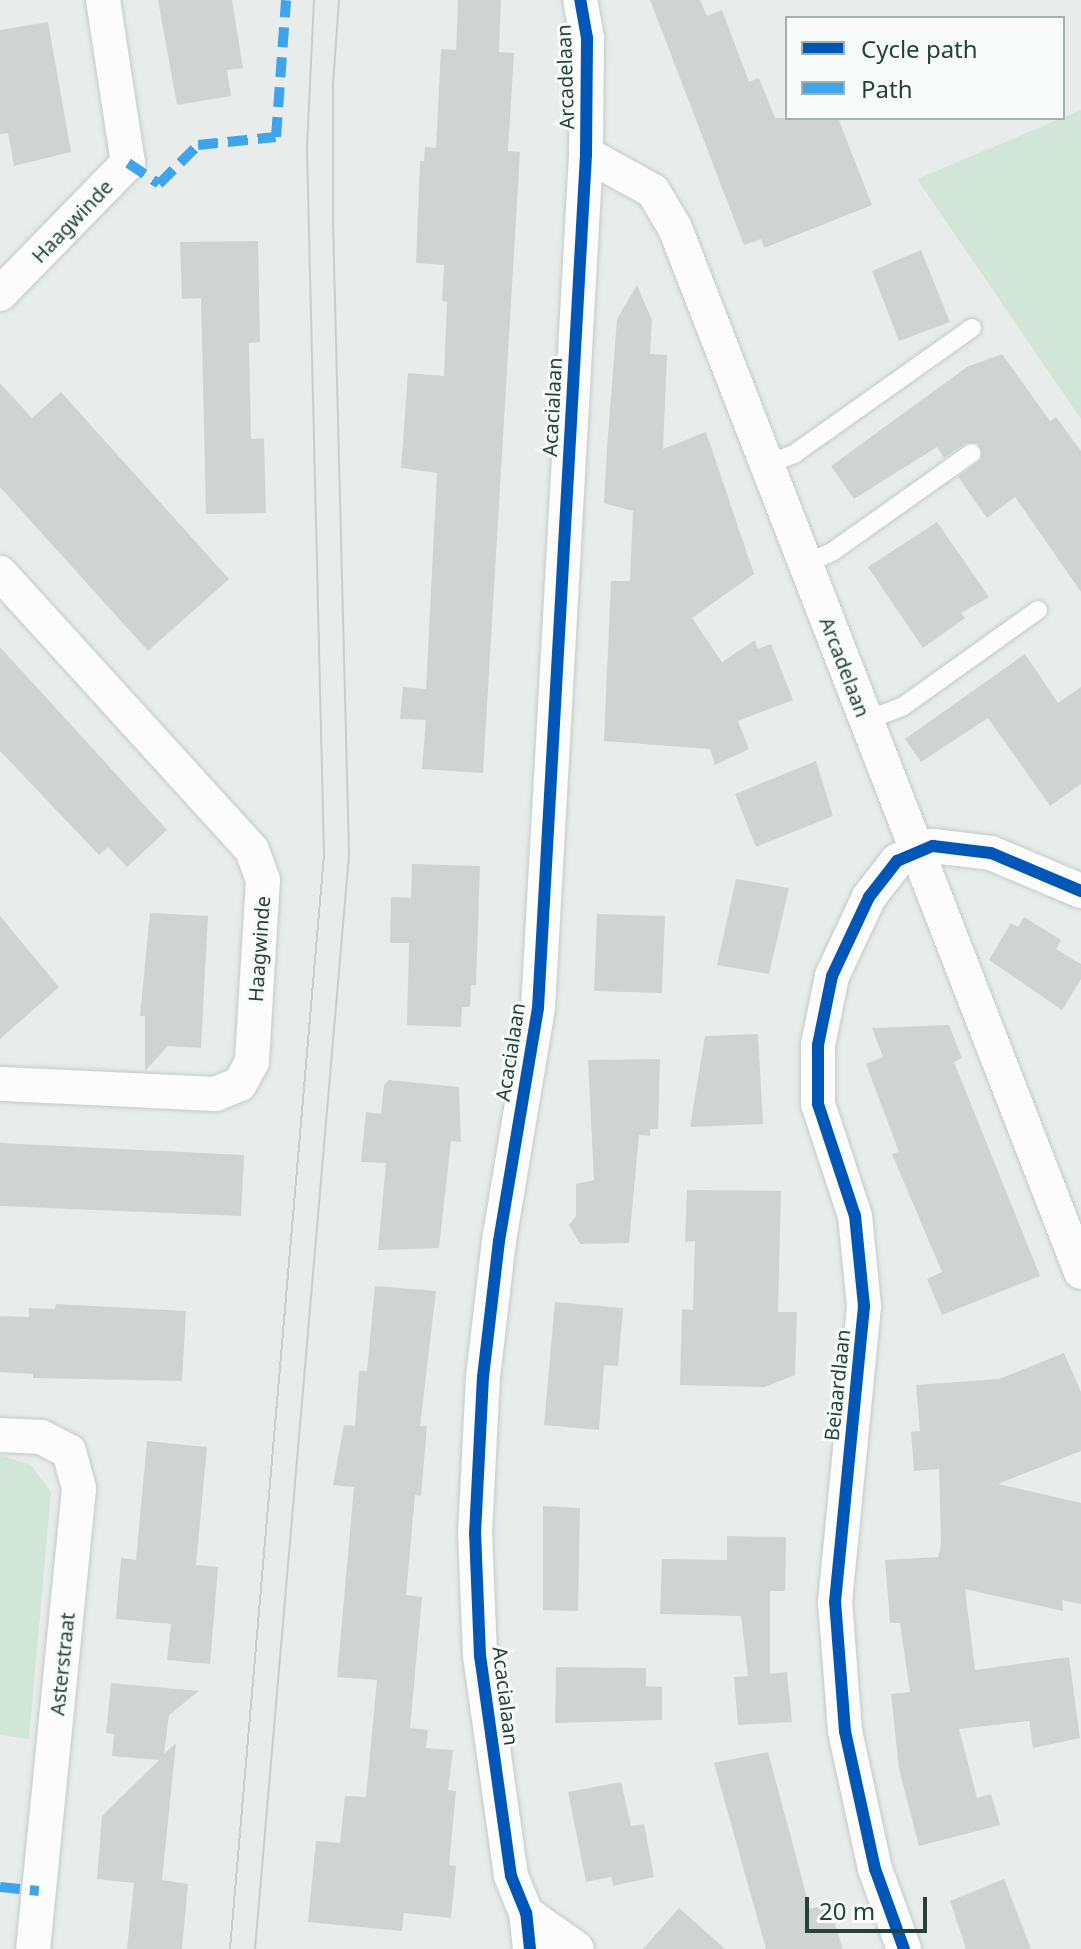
<!DOCTYPE html>
<html>
<head>
<meta charset="utf-8">
<style>
	body { margin:0 }
	#map { position:relative; width:1081px; height:1949px; overflow:hidden; background:#e8edeb; font-family:"Noto Sans",sans-serif }
	div>[style] { position:absolute }
	.green>* { inset:0; background:#d1e6d8 }
	.building>* { inset:0; background:#cfd4d2 }
	.roads { filter:drop-shadow(0 0 2px #c5cac8) drop-shadow(0 0 2px #c5cac8) }
	.lane>* { height:18px; margin:-9px; padding:0 9px; transform-origin:9px; border-radius:9px; background:#fcfcfc }
	.street>* { height:34px; margin:-17px; padding:0 17px; transform-origin:17px; border-radius:17px; background:#fcfcfc }
	.tram>* { height:2px; margin:-1px; padding:0 1px; transform-origin:1px; border-radius:1px; background:#c9cdcc }
	.quiet>* { height:10px; margin-top:-5px; transform-origin:0; background:repeating-linear-gradient(90deg,#3ea4ec 0 20px,transparent 0 30px) }
	.cycleway>* { height:12px; margin:-6px; padding:0 6px; transform-origin:6px; border-radius:6px; background:#0057b8 }
	span { translate:-50% -50%; white-space:nowrap; text-align:center; line-height:1.15; -webkit-text-stroke:6px #f7fbf9; paint-order:stroke }
	.street-label { font-size:20px; color:#24423a }
	.legend { position:absolute; left:785px; top:16px; width:280px; height:104px; box-sizing:border-box; background:#f7fbf9; border:2px solid #a3b1ad; margin:0; padding:10px 14px; list-style:none; font-size:24px; color:#24423a }
	.legend li { display:flex; align-items:center; gap:16px; height:40px }
	.legend b { width:40px; border:2px solid #a3b1ad }
	.scale { position:absolute; left:805px; top:1897px; width:122px; height:36px; box-sizing:border-box; border:4px solid #24423a; border-top:0; padding-left:10px; font-size:24px; line-height:28px; white-space:nowrap; color:#24423a; -webkit-text-stroke:6px #f7fbf9; paint-order:stroke }
</style>
</head>
<body>
<div id="map">
	<div class="green">
		<i style="clip-path:polygon(1081px 110px,1081px 419px,917px 179px)"></i>
		<i style="clip-path:polygon(0 1455px,31px 1465px,51px 1492px,29px 1739px,0 1735px)"></i>
	</div>
	<div class="building">
		<i style="clip-path:polygon(158px 0,232px 0,243px 68px,227px 70px,231px 96px,177px 105px)"></i>
		<i style="clip-path:polygon(458px 0,501px 0,499px 52px,514px 53px,508px 151px,520px 152px,483px 773px,422px 769px,426px 720px,400px 719px,403px 687px,426px 689px,437px 473px,401px 468px,408px 373px,444px 376px,447px 302px,442px 301px,444px 265px,416px 263px,420px 161px,424px 161px,425px 147px,436px 148px,441px 49px,456px 50px)"></i>
		<i style="clip-path:polygon(650px 0,700px 0,707px 16px,722px 10px,749px 82px,759px 78px,775px 118px,838px 118px,872px 205px,764px 248px,761px 239px,744px 245px)"></i>
		<i style="clip-path:polygon(48px 22px,71px 152px,14px 166px,8px 133px,0 134px,0 30px)"></i>
		<i style="clip-path:polygon(258px 241px,260px 342px,249px 343px,251px 439px,264px 438px,266px 513px,206px 514px,201px 298px,182px 299px,180px 242px)"></i>
		<i style="clip-path:polygon(921px 250px,950px 322px,899px 341px,872px 271px)"></i>
		<i style="clip-path:polygon(637px 285px,652px 320px,650px 354px,667px 355px,663px 449px,706px 432px,754px 574px,692px 618px,722px 662px,755px 640px,758px 649px,771px 644px,793px 700px,738px 721px,749px 749px,715px 765px,710px 749px,604px 741px,611px 581px,630px 581px,633px 511px,604px 503px,607px 448px,617px 319px)"></i>
		<i style="clip-path:polygon(1002px 354px,1050px 421px,1056px 417px,1081px 451px,1081px 592px,1015px 497px,987px 518px,958px 477px,982px 459px,978px 443px,966px 443px,944px 458px,937px 447px,854px 499px,831px 466px,967px 367px)"></i>
		<i style="clip-path:polygon(0 383px,32px 418px,61px 392px,229px 579px,148px 651px,0 487px)"></i>
		<i style="clip-path:polygon(937px 522px,989px 597px,961px 613px,965px 618px,923px 648px,868px 567px)"></i>
		<i style="clip-path:polygon(0 647px,167px 830px,127px 867px,108px 847px,99px 855px,0 751px)"></i>
		<i style="clip-path:polygon(1025px 654px,1058px 703px,1081px 687px,1081px 784px,1050px 806px,988px 718px,921px 762px,905px 739px)"></i>
		<i style="clip-path:polygon(816px 761px,833px 816px,756px 847px,735px 794px)"></i>
		<i style="clip-path:polygon(412px 864px,480px 866px,476px 985px,471px 985px,470px 1007px,462px 1007px,461px 1027px,407px 1025px,409px 943px,390px 943px,391px 897px,411px 898px)"></i>
		<i style="clip-path:polygon(736px 879px,789px 888px,769px 974px,717px 965px)"></i>
		<i style="clip-path:polygon(150px 913px,208px 916px,201px 1048px,168px 1046px,145px 1071px,145px 1016px,140px 1016px)"></i>
		<i style="clip-path:polygon(597px 914px,665px 916px,662px 993px,594px 991px)"></i>
		<i style="clip-path:polygon(0 916px,59px 987px,0 1039px)"></i>
		<i style="clip-path:polygon(1024px 917px,1061px 940px,1056px 949px,1081px 964px,1081px 979px,1062px 1010px,989px 960px,1011px 923px,1018px 927px)"></i>
		<i style="clip-path:polygon(949px 1025px,962px 1058px,954px 1062px,1040px 1276px,942px 1315px,927px 1279px,942px 1272px,892px 1154px,899px 1152px,866px 1064px,883px 1057px,872px 1028px)"></i>
		<i style="clip-path:polygon(758px 1034px,763px 1124px,690px 1127px,705px 1036px)"></i>
		<i style="clip-path:polygon(660px 1059px,658px 1129px,650px 1129px,650px 1136px,639px 1135px,629px 1243px,580px 1244px,569px 1225px,576px 1216px,576px 1184px,594px 1180px,588px 1060px)"></i>
		<i style="clip-path:polygon(389px 1080px,459px 1087px,461px 1142px,451px 1141px,439px 1248px,378px 1250px,386px 1163px,361px 1162px,366px 1112px,381px 1114px,384px 1085px)"></i>
		<i style="clip-path:polygon(0 1143px,244px 1155px,241px 1216px,0 1206px)"></i>
		<i style="clip-path:polygon(687px 1190px,781px 1191px,778px 1312px,797px 1312px,795px 1375px,765px 1387px,680px 1385px,682px 1309px,693px 1310px,695px 1241px,685px 1242px)"></i>
		<i style="clip-path:polygon(375px 1286px,436px 1291px,420px 1426px,427px 1426px,421px 1496px,415px 1495px,406px 1595px,422px 1597px,410px 1728px,428px 1730px,426px 1748px,453px 1750px,448px 1790px,456px 1791px,449px 1865px,456px 1866px,451px 1918px,404px 1913px,402px 1931px,308px 1922px,316px 1841px,340px 1843px,345px 1796px,366px 1797px,377px 1680px,337px 1677px,354px 1487px,333px 1485px,344px 1425px,355px 1426px,359px 1371px,367px 1371px)"></i>
		<i style="clip-path:polygon(555px 1302px,623px 1308px,618px 1366px,604px 1365px,599px 1430px,544px 1425px)"></i>
		<i style="clip-path:polygon(56px 1304px,186px 1311px,182px 1381px,33px 1378px,33px 1374px,0 1372px,0 1316px,29px 1317px,29px 1308px,55px 1309px)"></i>
		<i style="clip-path:polygon(1064px 1353px,1081px 1392px,1081px 1451px,998px 1484px,1081px 1503px,1081px 1604px,1062px 1600px,1063px 1611px,965px 1589px,975px 1670px,1069px 1657px,1080px 1738px,1033px 1748px,1029px 1721px,959px 1729px,977px 1798px,991px 1794px,1000px 1825px,919px 1846px,899px 1769px,891px 1694px,910px 1692px,900px 1623px,890px 1623px,885px 1560px,938px 1557px,941px 1544px,939px 1469px,914px 1471px,911px 1432px,920px 1431px,916px 1385px,999px 1379px)"></i>
		<i style="clip-path:polygon(147px 1441px,207px 1447px,196px 1565px,218px 1567px,210px 1664px,167px 1660px,171px 1624px,116px 1619px,121px 1558px,136px 1560px)"></i>
		<i style="clip-path:polygon(543px 1506px,580px 1508px,578px 1611px,543px 1610px)"></i>
		<i style="clip-path:polygon(727px 1536px,786px 1537px,785px 1591px,770px 1591px,770px 1674px,787px 1672px,792px 1722px,738px 1725px,734px 1677px,748px 1676px,741px 1616px,660px 1614px,662px 1559px,727px 1560px)"></i>
		<i style="clip-path:polygon(556px 1667px,646px 1668px,646px 1686px,662px 1687px,662px 1720px,555px 1723px)"></i>
		<i style="clip-path:polygon(111px 1683px,199px 1691px,169px 1715px,164px 1754px,176px 1743px,162px 1880px,188px 1884px,182px 1949px,127px 1949px,134px 1883px,97px 1879px,102px 1816px,159px 1760px,112px 1756px,114px 1734px,106px 1733px)"></i>
		<i style="clip-path:polygon(768px 1752px,810px 1909px,828px 1904px,843px 1949px,766px 1949px,714px 1763px)"></i>
		<i style="clip-path:polygon(621px 1782px,631px 1826px,644px 1824px,654px 1877px,613px 1886px,611px 1877px,586px 1882px,568px 1792px)"></i>
		<i style="clip-path:polygon(1004px 1879px,1031px 1949px,966px 1949px,950px 1901px)"></i>
		<i style="clip-path:polygon(679px 1908px,725px 1949px,643px 1949px)"></i>
	</div>
	<div class="roads">
		<div class="lane">
			<i style="left:767px;top:464px;width:29px;rotate:-20deg"></i>
			<i style="left:794px;top:454px;width:218px;rotate:-35.3deg"></i>
			<i style="left:805px;top:564px;width:30px;rotate:-24deg"></i>
			<i style="left:832px;top:552px;width:171px;rotate:-35.3deg"></i>
			<i style="left:865px;top:721px;width:40px;rotate:-21deg"></i>
			<i style="left:902px;top:707px;width:167px;rotate:-35.5deg"></i>
		</div>
		<div class="street">
			<i style="left:586px;top:154px;width:77px;rotate:28.9deg"></i>
			<i style="left:653px;top:191px;width:43px;rotate:59.3deg"></i>
			<i style="left:675px;top:228px;width:1120px;rotate:68.75deg"></i>
			<i style="left:0;top:294px;width:183px;rotate:-45.7deg"></i>
			<i style="left:128px;top:163px;width:165px;rotate:-98.7deg"></i>
			<i style="left:0;top:573px;width:374px;rotate:47.7deg"></i>
			<i style="left:252px;top:850px;width:32px;rotate:70deg"></i>
			<i style="left:263px;top:880px;width:182px;rotate:93.5deg"></i>
			<i style="left:252px;top:1062px;width:25px;rotate:119deg"></i>
			<i style="left:240px;top:1084px;width:27px;rotate:158deg"></i>
			<i style="left:215px;top:1094px;width:215px;rotate:-177.3deg"></i>
			<i style="left:0;top:1435px;width:41px;rotate:2.8deg"></i>
			<i style="left:41px;top:1437px;width:31px;rotate:27deg"></i>
			<i style="left:69px;top:1451px;width:39px;rotate:75deg"></i>
			<i style="left:79px;top:1489px;width:462px;rotate:95.7deg"></i>
			<i style="left:526px;top:1913px;width:62px;rotate:35.2deg"></i>
			<i style="left:530px;top:1949px;width:36px;rotate:-96deg"></i>
			<i style="left:526px;top:1913px;width:40px;rotate:-112deg"></i>
			<i style="left:511px;top:1876px;width:222px;rotate:-98deg"></i>
			<i style="left:480px;top:1656px;width:122px;rotate:-92.3deg"></i>
			<i style="left:475px;top:1534px;width:157px;rotate:-87.1deg"></i>
			<i style="left:483px;top:1377px;width:137px;rotate:-83.3deg"></i>
			<i style="left:499px;top:1241px;width:236px;rotate:-80.5deg"></i>
			<i style="left:538px;top:1008px;width:855px;rotate:-86.78deg"></i>
			<i style="left:586px;top:154px;width:116px;rotate:-89.5deg"></i>
			<i style="left:587px;top:38px;width:39px;rotate:-100deg"></i>
			<i style="left:904px;top:1949px;width:85px;rotate:-109.9deg"></i>
			<i style="left:875px;top:1869px;width:141px;rotate:-102.3deg"></i>
			<i style="left:845px;top:1731px;width:129px;rotate:-94.4deg"></i>
			<i style="left:835px;top:1602px;width:297px;rotate:-84.4deg"></i>
			<i style="left:864px;top:1306px;width:90px;rotate:-95.7deg"></i>
			<i style="left:855px;top:1216px;width:118px;rotate:-108.3deg"></i>
			<i style="left:818px;top:1104px;width:59px;rotate:-90deg"></i>
			<i style="left:818px;top:1045px;width:70px;rotate:-78.5deg"></i>
			<i style="left:832px;top:976px;width:87px;rotate:-64.9deg"></i>
			<i style="left:869px;top:897px;width:46px;rotate:-52.1deg"></i>
			<i style="left:897px;top:861px;width:39px;rotate:-23deg"></i>
			<i style="left:933px;top:846px;width:58px;rotate:6.9deg"></i>
			<i style="left:991px;top:853px;width:98px;rotate:22.9deg"></i>
		</div>
	</div>
	<div class="tram">
		<i style="left:230px;top:1949px;width:1098px;rotate:-85.09deg"></i>
		<i style="left:324px;top:855px;width:707px;rotate:-91.38deg"></i>
		<i style="left:307px;top:148px;width:148px;rotate:-87.3deg"></i>
		<i style="left:255px;top:1949px;width:1099px;rotate:-85.09deg"></i>
		<i style="left:349px;top:854px;width:631px;rotate:-91.45deg"></i>
		<i style="left:333px;top:223px;width:139px;rotate:-90deg"></i>
		<i style="left:333px;top:84px;width:84px;rotate:-85.9deg"></i>
	</div>
	<div class="quiet">
		<i style="left:128px;top:163px;width:37px;rotate:34deg"></i>
		<i style="left:159px;top:184px;width:55px;rotate:-45deg"></i>
		<i style="left:198px;top:145px;width:78px;rotate:-5.9deg"></i>
		<i style="left:276px;top:137px;width:137px;rotate:-85.8deg"></i>
		<i style="left:0;top:1887px;width:39px;rotate:6deg"></i>
	</div>
	<div class="cycleway">
		<i style="left:530px;top:1949px;width:36px;rotate:-96deg"></i>
		<i style="left:526px;top:1913px;width:40px;rotate:-112deg"></i>
		<i style="left:511px;top:1876px;width:222px;rotate:-98deg"></i>
		<i style="left:480px;top:1656px;width:122px;rotate:-92.3deg"></i>
		<i style="left:475px;top:1534px;width:157px;rotate:-87.1deg"></i>
		<i style="left:483px;top:1377px;width:137px;rotate:-83.3deg"></i>
		<i style="left:499px;top:1241px;width:236px;rotate:-80.5deg"></i>
		<i style="left:538px;top:1008px;width:855px;rotate:-86.78deg"></i>
		<i style="left:586px;top:154px;width:116px;rotate:-89.5deg"></i>
		<i style="left:587px;top:38px;width:39px;rotate:-100deg"></i>
		<i style="left:904px;top:1949px;width:85px;rotate:-109.9deg"></i>
		<i style="left:875px;top:1869px;width:141px;rotate:-102.3deg"></i>
		<i style="left:845px;top:1731px;width:129px;rotate:-94.4deg"></i>
		<i style="left:835px;top:1602px;width:297px;rotate:-84.4deg"></i>
		<i style="left:864px;top:1306px;width:90px;rotate:-95.7deg"></i>
		<i style="left:855px;top:1216px;width:118px;rotate:-108.3deg"></i>
		<i style="left:818px;top:1104px;width:59px;rotate:-90deg"></i>
		<i style="left:818px;top:1045px;width:70px;rotate:-78.5deg"></i>
		<i style="left:832px;top:976px;width:87px;rotate:-64.9deg"></i>
		<i style="left:869px;top:897px;width:46px;rotate:-52.1deg"></i>
		<i style="left:897px;top:861px;width:39px;rotate:-23deg"></i>
		<i style="left:933px;top:846px;width:58px;rotate:6.9deg"></i>
		<i style="left:991px;top:853px;width:98px;rotate:22.9deg"></i>
	</div>
	<div class="street-label">
		<span style="left:565px;top:77px;rotate:-92deg">Arcadelaan</span>
		<span style="left:72px;top:221px;rotate:-46deg">Haagwinde</span>
		<span style="left:552px;top:407px;rotate:-87deg">Acacialaan</span>
		<span style="left:845px;top:667px;rotate:69deg">Arcadelaan</span>
		<span style="left:259px;top:949px;rotate:-86deg">Haagwinde</span>
		<span style="left:510px;top:1052px;rotate:-81deg">Acacialaan</span>
		<span style="left:837px;top:1385px;rotate:-84deg">Beiaardlaan</span>
		<span style="left:62px;top:1664px;rotate:-84deg">Asterstraat</span>
		<span style="left:506px;top:1696px;rotate:83deg">Acacialaan</span>
	</div>
	<ul class="legend">
	<li><b style="height:10px;background:#0057b8"></b>Cycle path</li>
	<li><b style="height:10px;background:#3ea4ec"></b>Path</li>
	</ul>
	<div class="scale">20 m</div>
</div>
</body>
</html>
